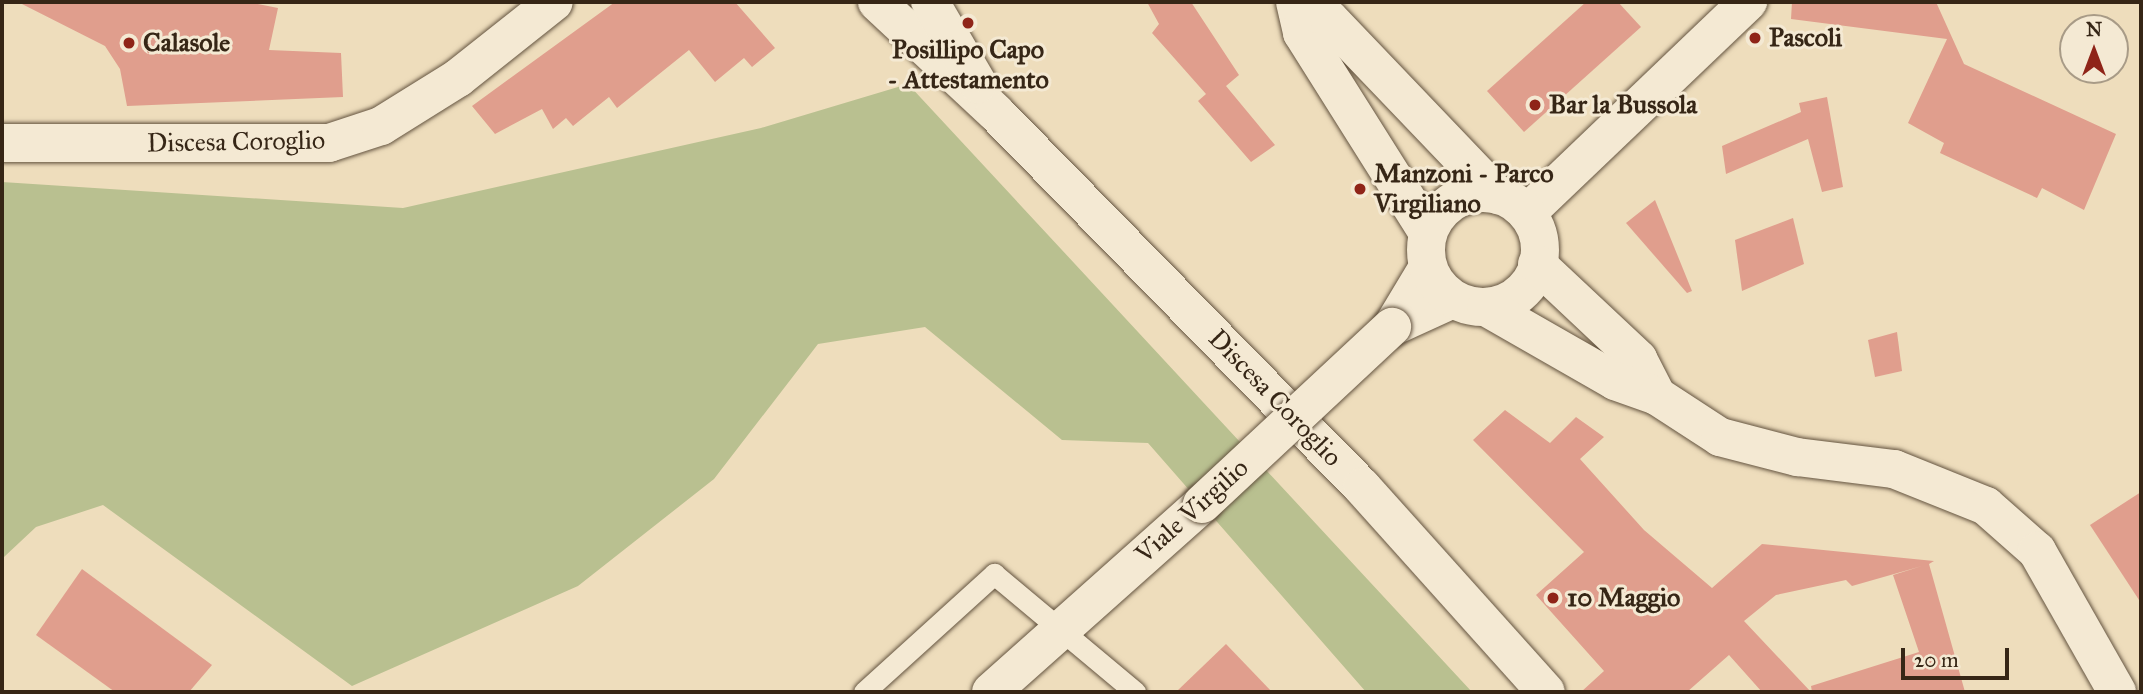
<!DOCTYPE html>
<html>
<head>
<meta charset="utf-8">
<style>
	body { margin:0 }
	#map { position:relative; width:2143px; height:694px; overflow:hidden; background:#eeddbc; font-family:"IM FELL Great Primer",serif }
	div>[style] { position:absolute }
	.green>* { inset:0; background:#b9c090 }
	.building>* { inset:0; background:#e09e8d }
	.roads { filter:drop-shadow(0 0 2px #645440) drop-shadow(0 0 2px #645440) }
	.service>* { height:21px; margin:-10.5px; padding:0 10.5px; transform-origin:10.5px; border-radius:10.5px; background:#f4e9d3 }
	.minor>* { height:38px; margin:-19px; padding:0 19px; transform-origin:19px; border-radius:19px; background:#f4e9d3 }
	.tertiary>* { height:38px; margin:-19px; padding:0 19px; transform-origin:19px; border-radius:19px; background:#f4e9d3 }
	.tertiary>.ring { margin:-19px; padding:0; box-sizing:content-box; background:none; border:38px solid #f4e9d3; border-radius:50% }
	.bridges { filter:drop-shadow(0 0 2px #645440) drop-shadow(0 0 2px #645440) }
	.minor-bridge>* { height:38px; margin:-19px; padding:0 19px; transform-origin:19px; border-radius:19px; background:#f4e9d3 }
	.dots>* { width:19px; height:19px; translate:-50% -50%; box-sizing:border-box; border:4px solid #f4e9d3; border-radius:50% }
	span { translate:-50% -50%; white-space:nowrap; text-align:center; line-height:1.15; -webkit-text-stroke:6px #f4e9d3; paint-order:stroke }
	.poi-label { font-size:26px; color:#362616; font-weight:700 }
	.left { translate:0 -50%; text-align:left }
	.street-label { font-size:26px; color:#362616 }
	.frame { position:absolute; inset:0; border:4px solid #362616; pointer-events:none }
	.north { position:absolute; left:2059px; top:14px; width:70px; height:70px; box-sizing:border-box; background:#f4e9d3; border:2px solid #a89b87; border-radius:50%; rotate:0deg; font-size:19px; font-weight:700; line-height:28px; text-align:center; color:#362616 }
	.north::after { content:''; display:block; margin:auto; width:24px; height:32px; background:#8f2418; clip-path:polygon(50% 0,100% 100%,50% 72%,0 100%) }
	.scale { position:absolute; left:1901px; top:648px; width:108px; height:32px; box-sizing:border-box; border:4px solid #362616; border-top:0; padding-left:9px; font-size:21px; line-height:24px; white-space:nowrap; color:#362616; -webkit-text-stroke:5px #f4e9d3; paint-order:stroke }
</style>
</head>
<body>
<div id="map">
	<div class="green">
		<i style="clip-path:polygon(908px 84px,1472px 692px,1366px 692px,1148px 443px,1062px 440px,925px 327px,818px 344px,714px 479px,578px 586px,352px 686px,103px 505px,36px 527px,4px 557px,2px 576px,2px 182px,403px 208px,761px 128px)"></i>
	</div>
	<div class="building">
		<i style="clip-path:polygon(18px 2px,248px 2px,278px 8px,269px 50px,341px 53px,343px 97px,127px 106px,120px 69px,105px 46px)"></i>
		<i style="clip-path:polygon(615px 2px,735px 2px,775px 48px,752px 67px,744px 58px,715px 82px,689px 50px,617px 108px,609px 97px,573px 126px,566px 118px,553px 129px,542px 109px,495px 134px,472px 106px)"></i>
		<i style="clip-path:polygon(1147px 2px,1191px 2px,1239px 75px,1226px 86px,1275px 145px,1251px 162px,1198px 101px,1206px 94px,1152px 33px,1159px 24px)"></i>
		<i style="clip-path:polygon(1586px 2px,1618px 2px,1641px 27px,1524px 132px,1487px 91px)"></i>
		<i style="clip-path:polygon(1792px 2px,1936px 2px,1964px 64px,2116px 134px,2084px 210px,2042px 188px,2037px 198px,1940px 153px,1944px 143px,1908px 123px,1947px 39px,1791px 19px)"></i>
		<i style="clip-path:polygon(1827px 97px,1843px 187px,1822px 192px,1808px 139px,1726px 174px,1722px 146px,1801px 112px,1799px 103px)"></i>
		<i style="clip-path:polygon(1655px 200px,1692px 291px,1687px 293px,1626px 223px)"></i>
		<i style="clip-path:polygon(1793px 218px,1804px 264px,1742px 291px,1735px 240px)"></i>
		<i style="clip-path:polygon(1897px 332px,1902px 371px,1875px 377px,1868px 340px)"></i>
		<i style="clip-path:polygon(1505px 410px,1550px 443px,1576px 417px,1604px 437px,1580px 459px,1644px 530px,1712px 588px,1762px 544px,1934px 561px,1929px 564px,1965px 692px,1812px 692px,1811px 686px,1919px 652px,1893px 575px,1922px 566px,1852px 586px,1846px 580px,1776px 595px,1744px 621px,1811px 692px,1762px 692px,1729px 655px,1687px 692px,1581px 692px,1604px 671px,1536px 595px,1584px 552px,1473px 440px)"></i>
		<i style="clip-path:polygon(2141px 492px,2141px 603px,2090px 525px)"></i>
		<i style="clip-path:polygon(82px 569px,212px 665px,189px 692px,115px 692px,36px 635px)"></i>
		<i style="clip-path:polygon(1226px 644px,1272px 692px,1176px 692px)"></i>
	</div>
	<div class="roads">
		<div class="service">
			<i style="left:864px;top:692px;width:176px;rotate:-42.2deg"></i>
			<i style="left:994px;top:574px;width:184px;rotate:39.9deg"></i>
		</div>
		<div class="minor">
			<i style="left:1527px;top:213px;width:306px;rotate:-43.7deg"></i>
			<i style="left:1394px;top:326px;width:65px;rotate:-24.6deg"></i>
			<i style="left:1392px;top:327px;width:70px;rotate:-59deg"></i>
			<i style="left:991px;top:692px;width:283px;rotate:-41.7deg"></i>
		</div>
		<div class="tertiary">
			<i style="left:877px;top:2px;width:161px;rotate:43deg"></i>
			<i style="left:995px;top:112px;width:525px;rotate:45.62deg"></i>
			<i style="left:1362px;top:487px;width:275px;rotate:48.1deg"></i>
			<i style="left:930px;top:2px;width:95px;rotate:59.7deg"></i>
			<i style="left:1295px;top:2px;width:32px;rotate:77deg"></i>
			<i style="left:1302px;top:33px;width:236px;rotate:57.8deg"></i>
			<i style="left:1296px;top:3px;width:37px;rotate:26deg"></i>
			<i style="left:1329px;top:19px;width:243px;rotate:46.3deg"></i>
			<i style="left:2px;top:143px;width:327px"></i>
			<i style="left:329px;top:143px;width:55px;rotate:-18.1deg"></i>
			<i style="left:381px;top:126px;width:91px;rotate:-31.9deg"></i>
			<i style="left:458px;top:78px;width:122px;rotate:-38.4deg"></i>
			<i class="ring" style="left:1426px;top:193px;width:76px;height:76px"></i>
			<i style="left:1537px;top:264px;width:139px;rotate:43.2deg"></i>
			<i style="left:1638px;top:359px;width:42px;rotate:62.8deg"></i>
			<i style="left:1486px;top:307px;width:149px;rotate:29.8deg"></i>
			<i style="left:1615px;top:381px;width:45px;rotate:19.7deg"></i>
			<i style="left:1657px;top:396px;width:75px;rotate:33.1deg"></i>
			<i style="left:1720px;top:437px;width:80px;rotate:14.6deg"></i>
			<i style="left:1797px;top:457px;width:98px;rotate:7.1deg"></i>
			<i style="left:1894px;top:469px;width:99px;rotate:21.9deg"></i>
			<i style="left:1986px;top:506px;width:68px;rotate:41.4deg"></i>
			<i style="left:2037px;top:551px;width:162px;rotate:60.4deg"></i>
		</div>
	</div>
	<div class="bridges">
		<div class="minor-bridge">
			<i style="left:1202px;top:504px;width:260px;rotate:-43deg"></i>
		</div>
	</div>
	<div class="dots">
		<i style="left:968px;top:23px;background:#8f2418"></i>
		<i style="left:1755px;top:38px;background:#8f2418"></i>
		<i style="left:129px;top:43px;background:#8f2418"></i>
		<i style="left:1535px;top:105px;background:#8f2418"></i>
		<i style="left:1360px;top:189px;background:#8f2418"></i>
		<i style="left:1553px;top:598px;background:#8f2418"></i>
	</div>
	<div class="poi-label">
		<span class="left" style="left:1769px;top:38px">Pascoli</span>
		<span class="left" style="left:143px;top:43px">Calasole</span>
		<span style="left:968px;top:65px">Posillipo Capo<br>- Attestamento</span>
		<span class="left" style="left:1549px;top:105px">Bar la Bussola</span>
		<span class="left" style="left:1374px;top:189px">Manzoni - Parco<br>Virgiliano</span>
		<span class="left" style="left:1567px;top:598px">10 Maggio</span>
	</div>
	<div class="street-label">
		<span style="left:236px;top:142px;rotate:-1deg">Discesa Coroglio</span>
		<span style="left:1275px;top:398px;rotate:46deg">Discesa Coroglio</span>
		<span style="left:1192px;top:511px;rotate:-42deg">Viale Virgilio</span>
	</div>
	<div class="frame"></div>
	<div class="north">N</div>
	<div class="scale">20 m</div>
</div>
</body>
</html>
